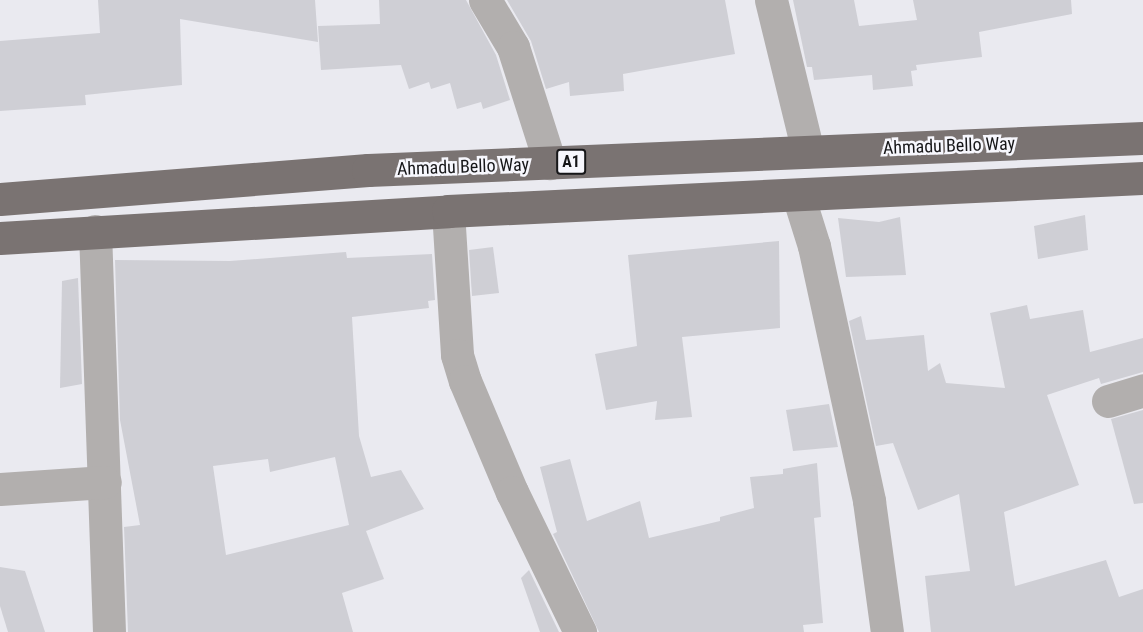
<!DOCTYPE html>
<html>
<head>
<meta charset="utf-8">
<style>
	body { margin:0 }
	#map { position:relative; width:1143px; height:632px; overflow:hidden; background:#eaeaf0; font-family:"Roboto Condensed",sans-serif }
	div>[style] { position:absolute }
	.building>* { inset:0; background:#cfcfd5 }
	.minor>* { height:33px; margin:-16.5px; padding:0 16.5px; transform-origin:16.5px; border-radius:16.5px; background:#b2afae }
	.trunk>* { height:33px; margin:-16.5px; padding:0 16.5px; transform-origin:16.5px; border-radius:16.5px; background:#7a7372 }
	span { translate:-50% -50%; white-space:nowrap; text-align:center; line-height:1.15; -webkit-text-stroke:5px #f7f7fd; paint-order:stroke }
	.shield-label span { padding:2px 4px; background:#f7f7fd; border:2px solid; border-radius:4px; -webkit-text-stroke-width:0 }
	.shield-label { font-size:16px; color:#161618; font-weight:700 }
	.street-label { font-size:18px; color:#161618 }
</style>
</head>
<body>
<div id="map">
	<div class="building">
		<i style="clip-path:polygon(98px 0,315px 0,318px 42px,180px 19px,182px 85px,85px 95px,86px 105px,0 111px,0 41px,100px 33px)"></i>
		<i style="clip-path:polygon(379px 0,466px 0,496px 55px,510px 100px,483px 109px,481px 102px,457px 109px,450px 83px,431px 89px,429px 82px,409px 89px,401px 65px,321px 70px,318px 26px,380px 24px)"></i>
		<i style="clip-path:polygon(507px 0,725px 0,735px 54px,623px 74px,624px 91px,570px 96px,569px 82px,546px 89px,531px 41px)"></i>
		<i style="clip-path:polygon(793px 0,854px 0,859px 26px,917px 20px,913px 0,1071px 0,1072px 14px,979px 32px,982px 57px,916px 65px,917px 70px,911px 71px,913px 86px,873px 90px,872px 75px,814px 80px,812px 67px,807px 67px)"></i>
		<i style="clip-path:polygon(1085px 215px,1088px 250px,1038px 259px,1034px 226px)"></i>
		<i style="clip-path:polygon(900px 217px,906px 275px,846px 277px,838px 218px,879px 222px)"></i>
		<i style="clip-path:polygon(779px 241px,780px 328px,682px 337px,692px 417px,655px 420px,657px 401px,606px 410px,595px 354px,637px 346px,628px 255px)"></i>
		<i style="clip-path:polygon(493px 247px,499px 293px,472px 296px,469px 250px)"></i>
		<i style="clip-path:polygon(evenodd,346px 252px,347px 258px,432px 254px,435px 300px,428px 301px,429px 308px,352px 317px,359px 436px,371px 477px,401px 470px,424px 509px,366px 531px,384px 579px,342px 593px,353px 632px,128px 632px,124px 527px,140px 525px,120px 420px,115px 260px,230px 261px,346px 252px,335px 457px,349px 525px,226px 555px,213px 466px,268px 459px,270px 472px,335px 457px)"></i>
		<i style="clip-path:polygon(78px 278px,82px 384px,60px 388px,62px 281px)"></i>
		<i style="clip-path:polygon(1027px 305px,1030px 319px,1083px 310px,1090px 352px,1143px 338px,1143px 372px,1101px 384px,1099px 378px,1047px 395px,1079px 485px,1004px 512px,1015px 586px,1106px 560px,1119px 597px,1143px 589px,1143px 632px,931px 632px,925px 576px,970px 571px,959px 494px,918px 510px,893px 443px,876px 446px,849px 321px,861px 316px,866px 340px,924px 335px,928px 371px,940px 363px,946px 383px,1005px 388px,990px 313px)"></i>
		<i style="clip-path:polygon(829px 404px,838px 447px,793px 451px,786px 410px)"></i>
		<i style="clip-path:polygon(1143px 410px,1143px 503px,1134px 504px,1111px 419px)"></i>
		<i style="clip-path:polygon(570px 459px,587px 521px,640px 501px,649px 538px,720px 521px,720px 517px,754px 508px,750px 477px,783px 474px,783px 469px,817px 463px,821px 517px,814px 518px,823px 623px,803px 625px,804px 632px,599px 632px,553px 534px,557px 532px,540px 467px)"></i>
		<i style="clip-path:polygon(0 567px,25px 571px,45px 632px,8px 632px,0 606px)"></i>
		<i style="clip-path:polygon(529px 570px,559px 632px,540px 632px,521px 578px)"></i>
	</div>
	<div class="minor">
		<i style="left:485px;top:0;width:55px;rotate:59.2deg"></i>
		<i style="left:513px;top:47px;width:122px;rotate:72.3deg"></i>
		<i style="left:771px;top:0;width:156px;rotate:76.3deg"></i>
		<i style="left:798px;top:195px;width:53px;rotate:72.6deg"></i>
		<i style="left:814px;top:246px;width:261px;rotate:77.8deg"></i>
		<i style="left:869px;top:501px;width:132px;rotate:82.2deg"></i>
		<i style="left:448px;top:211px;width:144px;rotate:86.4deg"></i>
		<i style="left:457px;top:355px;width:27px;rotate:73deg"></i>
		<i style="left:465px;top:381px;width:121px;rotate:67.1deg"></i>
		<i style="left:512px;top:492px;width:156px;rotate:64.1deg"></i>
		<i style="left:95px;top:231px;width:401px;rotate:88deg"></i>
		<i style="left:1108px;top:401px;width:37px;rotate:-17deg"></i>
		<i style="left:0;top:489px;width:105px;rotate:-3.8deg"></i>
	</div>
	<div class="trunk">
		<i style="left:0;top:199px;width:369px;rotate:-4.5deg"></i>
		<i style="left:368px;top:170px;width:776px;rotate:-2.36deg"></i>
		<i style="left:0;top:238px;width:449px;rotate:-3.4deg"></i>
		<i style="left:448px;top:211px;width:696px;rotate:-2.72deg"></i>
	</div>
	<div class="shield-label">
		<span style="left:571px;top:162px">A1</span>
	</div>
	<div class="street-label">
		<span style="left:949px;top:146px;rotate:-2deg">Ahmadu Bello Way</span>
		<span style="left:463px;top:167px;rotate:-2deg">Ahmadu Bello Way</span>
	</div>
</div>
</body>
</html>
